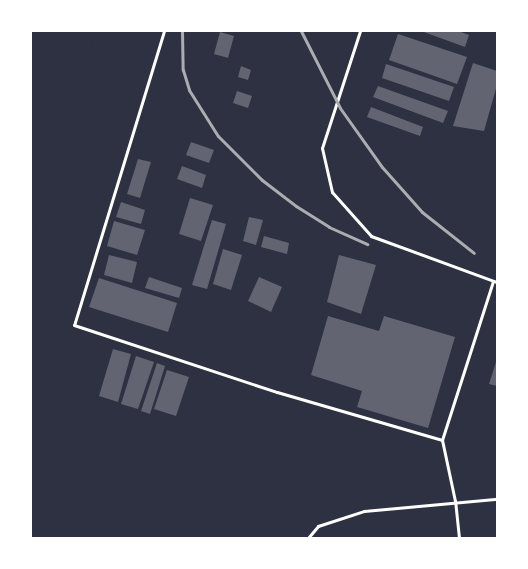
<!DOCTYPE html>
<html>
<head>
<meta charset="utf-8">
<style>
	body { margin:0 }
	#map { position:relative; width:528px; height:569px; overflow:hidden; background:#2d3142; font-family:"Roboto Serif",serif }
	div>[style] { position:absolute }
	.pier>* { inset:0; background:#2d3142 }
	.building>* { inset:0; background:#626471 }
	.service>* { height:3px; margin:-1.5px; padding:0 1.5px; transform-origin:1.5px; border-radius:1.5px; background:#fff }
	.rail>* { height:3px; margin:-1.5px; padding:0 1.5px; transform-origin:1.5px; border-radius:1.5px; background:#abadb3 }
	span { translate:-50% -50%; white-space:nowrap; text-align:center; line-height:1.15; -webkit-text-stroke:4px #fff; paint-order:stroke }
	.frame { position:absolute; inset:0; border:32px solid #fff; pointer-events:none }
</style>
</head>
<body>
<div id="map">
	<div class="pier">
		<i style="clip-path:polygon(31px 31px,96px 31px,31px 245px)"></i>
	</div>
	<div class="building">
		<i style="clip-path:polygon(421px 31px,458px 31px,469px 35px,465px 47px)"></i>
		<i style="clip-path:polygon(220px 32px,234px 36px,228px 58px,214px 54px)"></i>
		<i style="clip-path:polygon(398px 34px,467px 57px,457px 84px,389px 60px)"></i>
		<i style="clip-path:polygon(473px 63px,497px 71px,497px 85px,484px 131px,453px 126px)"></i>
		<i style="clip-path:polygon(386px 64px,454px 87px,449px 101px,382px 78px)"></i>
		<i style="clip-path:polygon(241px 66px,251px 70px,248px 80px,238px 77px)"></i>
		<i style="clip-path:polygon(378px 86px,448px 111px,443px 123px,373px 97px)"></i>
		<i style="clip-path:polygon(237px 91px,252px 96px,248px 108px,233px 103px)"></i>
		<i style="clip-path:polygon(371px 107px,423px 127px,420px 136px,367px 117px)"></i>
		<i style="clip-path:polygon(191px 142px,214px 150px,209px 163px,186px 155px)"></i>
		<i style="clip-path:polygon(138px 159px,151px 162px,140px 198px,127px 194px)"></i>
		<i style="clip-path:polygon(182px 166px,206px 175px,202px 188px,177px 179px)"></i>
		<i style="clip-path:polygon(190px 198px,213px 205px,201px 241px,179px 234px)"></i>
		<i style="clip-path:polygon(121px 202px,145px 210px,141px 224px,116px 217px)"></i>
		<i style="clip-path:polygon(249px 217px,263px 220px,256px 245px,243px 241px)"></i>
		<i style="clip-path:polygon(212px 220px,226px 224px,207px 289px,192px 285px)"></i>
		<i style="clip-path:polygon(114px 221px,145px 230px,137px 255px,107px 246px)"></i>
		<i style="clip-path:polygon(264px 236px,289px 243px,287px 254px,261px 247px)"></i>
		<i style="clip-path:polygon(223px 249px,242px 255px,231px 290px,213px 284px)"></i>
		<i style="clip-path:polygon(109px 255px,137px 262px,132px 283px,104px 275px)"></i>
		<i style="clip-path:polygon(339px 255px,376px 265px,361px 314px,327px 302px)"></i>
		<i style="clip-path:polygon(149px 277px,182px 288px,179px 298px,145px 288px)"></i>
		<i style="clip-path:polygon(259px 277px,282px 287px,271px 312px,248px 301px)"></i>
		<i style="clip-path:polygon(99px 278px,177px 303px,168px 332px,89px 307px)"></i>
		<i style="clip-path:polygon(328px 316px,379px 331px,384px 316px,455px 337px,428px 428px,357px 407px,362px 391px,311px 375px)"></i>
		<i style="clip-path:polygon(113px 349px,131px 354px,118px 402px,99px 396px)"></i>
		<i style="clip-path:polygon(136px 356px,154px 362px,138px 409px,121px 404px)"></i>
		<i style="clip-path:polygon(497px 359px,497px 386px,489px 384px)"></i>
		<i style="clip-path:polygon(157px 363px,165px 366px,150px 414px,141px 411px)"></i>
		<i style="clip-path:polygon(167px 370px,189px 377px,176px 416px,154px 409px)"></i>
	</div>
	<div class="service">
		<i style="left:164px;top:31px;width:307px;rotate:107deg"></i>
		<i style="left:74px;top:325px;width:214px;rotate:18.3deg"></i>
		<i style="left:277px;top:392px;width:172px;rotate:16.2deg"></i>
		<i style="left:360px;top:31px;width:123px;rotate:108deg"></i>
		<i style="left:322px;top:148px;width:45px;rotate:77.2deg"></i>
		<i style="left:332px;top:192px;width:59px;rotate:48.4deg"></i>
		<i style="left:371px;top:236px;width:134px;rotate:20.1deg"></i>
		<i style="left:308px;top:538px;width:16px;rotate:-50deg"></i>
		<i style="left:318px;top:526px;width:48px;rotate:-18.1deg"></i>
		<i style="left:364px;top:511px;width:134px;rotate:-5.2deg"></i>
		<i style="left:459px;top:538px;width:37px;rotate:-96deg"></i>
		<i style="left:455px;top:501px;width:62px;rotate:-102deg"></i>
		<i style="left:442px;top:440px;width:167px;rotate:-72.2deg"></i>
	</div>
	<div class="rail">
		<i style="left:182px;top:31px;width:39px;rotate:89deg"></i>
		<i style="left:183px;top:70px;width:21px;rotate:73deg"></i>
		<i style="left:189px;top:90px;width:54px;rotate:57.8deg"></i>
		<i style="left:218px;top:136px;width:62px;rotate:45deg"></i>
		<i style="left:262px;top:180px;width:43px;rotate:37.4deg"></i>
		<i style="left:296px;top:206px;width:39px;rotate:32deg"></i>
		<i style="left:329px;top:227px;width:42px;rotate:24.1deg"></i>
		<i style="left:301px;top:31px;width:86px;rotate:63.1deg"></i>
		<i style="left:340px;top:108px;width:72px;rotate:54.6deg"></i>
		<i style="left:382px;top:167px;width:60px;rotate:48.4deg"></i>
		<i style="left:422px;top:212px;width:66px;rotate:38.3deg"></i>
	</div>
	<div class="frame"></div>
</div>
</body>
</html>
